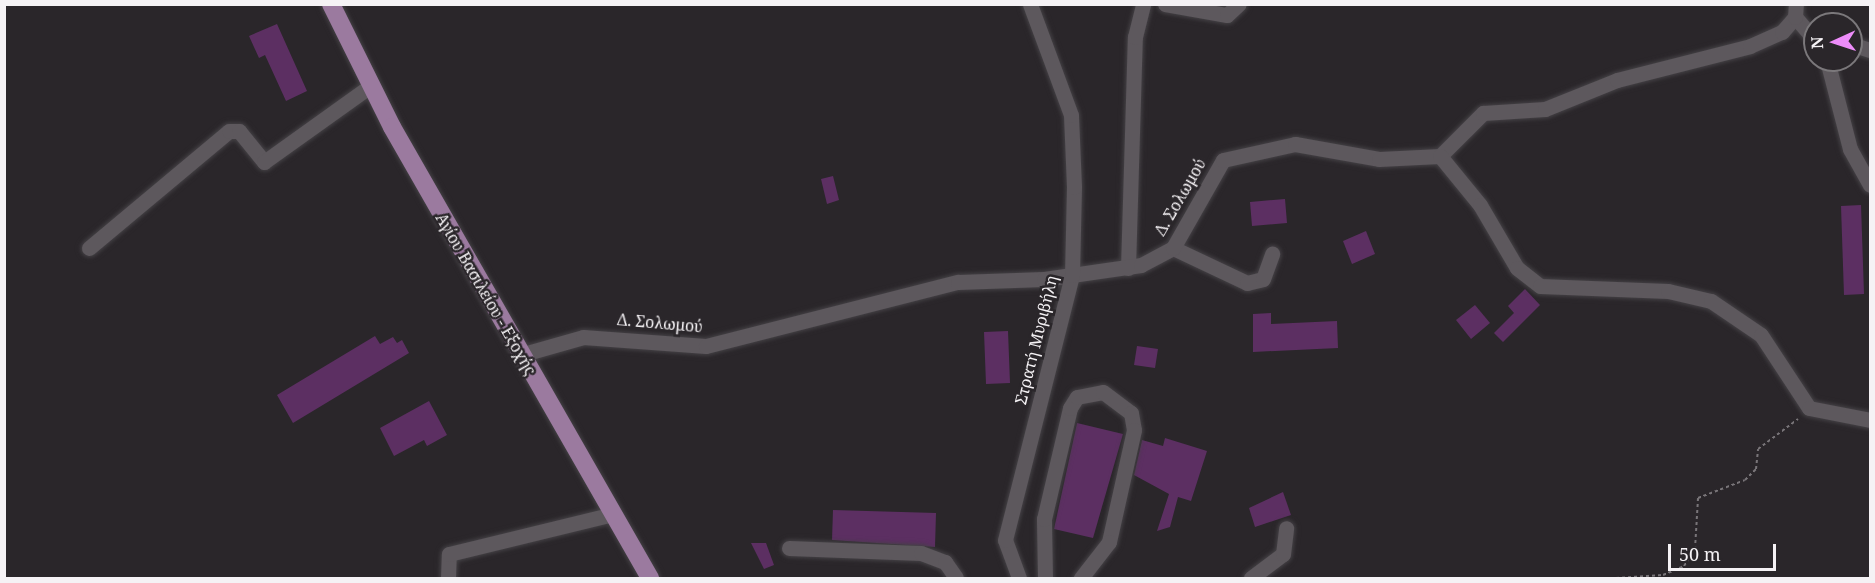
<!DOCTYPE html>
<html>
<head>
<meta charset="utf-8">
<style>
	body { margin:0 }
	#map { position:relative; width:1875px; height:583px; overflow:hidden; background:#2a262a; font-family:"Noto Serif",serif }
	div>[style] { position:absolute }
	.building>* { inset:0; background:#5c2f62 }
	.path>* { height:2px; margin-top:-1px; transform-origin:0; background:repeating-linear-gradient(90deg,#797579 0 3px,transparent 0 6px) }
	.roads { filter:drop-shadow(0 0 2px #444145) drop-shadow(0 0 2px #444145) }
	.minor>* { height:15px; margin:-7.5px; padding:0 7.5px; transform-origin:7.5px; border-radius:7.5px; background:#5d585d }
	.major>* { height:18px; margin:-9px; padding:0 9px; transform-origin:9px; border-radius:9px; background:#9b7a9f }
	span { translate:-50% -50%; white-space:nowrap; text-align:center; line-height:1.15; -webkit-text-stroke:5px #2a262a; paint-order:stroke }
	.street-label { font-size:16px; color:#f5f2f5 }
	.frame { position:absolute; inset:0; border:6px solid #f5f2f5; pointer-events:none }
	.north { position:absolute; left:1803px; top:12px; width:60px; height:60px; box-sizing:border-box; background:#2a262a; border:2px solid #7b787b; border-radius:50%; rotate:267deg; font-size:16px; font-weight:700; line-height:24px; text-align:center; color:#f5f2f5 }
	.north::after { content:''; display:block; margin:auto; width:21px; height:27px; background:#ed8cf9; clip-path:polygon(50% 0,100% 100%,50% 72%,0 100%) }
	.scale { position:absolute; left:1668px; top:544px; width:108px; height:27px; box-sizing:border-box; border:3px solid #f5f2f5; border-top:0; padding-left:8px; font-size:18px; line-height:21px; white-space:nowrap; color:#f5f2f5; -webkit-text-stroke:4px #2a262a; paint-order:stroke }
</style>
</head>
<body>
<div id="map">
	<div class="building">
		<i style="clip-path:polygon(277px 24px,307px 91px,286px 101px,265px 55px,259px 58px,249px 36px)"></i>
		<i style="clip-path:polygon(833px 176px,839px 200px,827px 204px,821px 179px)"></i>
		<i style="clip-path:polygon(1285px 199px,1287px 223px,1252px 226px,1250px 202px)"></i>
		<i style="clip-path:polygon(1861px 205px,1864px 294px,1844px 295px,1841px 206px)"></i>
		<i style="clip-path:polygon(1366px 231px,1375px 254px,1352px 264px,1343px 241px)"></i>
		<i style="clip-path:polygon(1525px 289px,1540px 305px,1503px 342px,1494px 333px,1514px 313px,1508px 306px)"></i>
		<i style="clip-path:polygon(1475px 305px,1490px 323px,1471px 339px,1456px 320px)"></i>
		<i style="clip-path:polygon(1271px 313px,1271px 324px,1337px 321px,1338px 348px,1253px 352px,1253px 314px)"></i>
		<i style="clip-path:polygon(1008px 331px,1010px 383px,986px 384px,984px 332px)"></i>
		<i style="clip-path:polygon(375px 336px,380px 344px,393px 337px,397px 343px,402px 340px,409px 353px,293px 423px,277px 395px)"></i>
		<i style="clip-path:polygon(1137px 346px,1158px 349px,1155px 368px,1134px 365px)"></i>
		<i style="clip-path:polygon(429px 401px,447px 435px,427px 446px,424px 440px,394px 456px,380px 428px)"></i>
		<i style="clip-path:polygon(1077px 423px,1123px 434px,1093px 538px,1054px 529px)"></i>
		<i style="clip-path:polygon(1165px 438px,1207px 451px,1191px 501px,1178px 497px,1170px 527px,1157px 531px,1169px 494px,1134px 475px,1142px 440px,1163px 446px)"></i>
		<i style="clip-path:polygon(1283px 492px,1291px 515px,1255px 527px,1249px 508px)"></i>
		<i style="clip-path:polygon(833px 510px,936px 513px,935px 547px,832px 540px)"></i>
		<i style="clip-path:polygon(751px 543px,766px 543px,774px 565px,764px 569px)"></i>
	</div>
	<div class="path">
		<i style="left:1616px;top:578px;width:47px;rotate:-3.7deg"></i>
		<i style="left:1663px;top:575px;width:23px;rotate:-23deg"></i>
		<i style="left:1684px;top:566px;width:20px;rotate:-57deg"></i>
		<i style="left:1695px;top:549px;width:51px;rotate:-86.6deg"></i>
		<i style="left:1698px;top:498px;width:50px;rotate:-21deg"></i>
		<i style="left:1745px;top:480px;width:16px;rotate:-45deg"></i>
		<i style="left:1756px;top:469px;width:20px;rotate:-84deg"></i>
		<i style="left:1758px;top:449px;width:50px;rotate:-36.9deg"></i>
	</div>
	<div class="roads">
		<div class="minor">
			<i style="left:1165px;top:4px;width:63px;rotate:10.1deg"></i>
			<i style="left:1227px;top:15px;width:16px;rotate:-43deg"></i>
			<i style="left:1795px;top:17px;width:30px;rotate:49deg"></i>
			<i style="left:1851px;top:44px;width:20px;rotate:18deg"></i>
			<i style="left:1827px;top:60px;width:92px;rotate:75.5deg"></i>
			<i style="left:1850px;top:149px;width:41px;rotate:60.9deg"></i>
			<i style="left:1440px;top:156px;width:61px;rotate:-45deg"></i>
			<i style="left:1483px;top:113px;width:62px;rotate:-3.7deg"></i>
			<i style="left:1545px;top:109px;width:78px;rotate:-21.9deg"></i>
			<i style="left:1617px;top:80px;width:137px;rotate:-14.3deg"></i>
			<i style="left:1750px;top:46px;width:35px;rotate:-24deg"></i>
			<i style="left:1782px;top:32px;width:20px;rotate:-49deg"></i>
			<i style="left:1795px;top:17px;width:13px;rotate:-86deg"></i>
			<i style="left:89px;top:248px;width:182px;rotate:-39.9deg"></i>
			<i style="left:229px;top:131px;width:10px"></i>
			<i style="left:239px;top:131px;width:40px;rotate:51deg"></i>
			<i style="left:264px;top:162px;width:130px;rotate:-35.6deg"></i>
			<i style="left:1173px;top:248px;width:82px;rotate:25.3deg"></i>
			<i style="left:1247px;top:283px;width:16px;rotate:-14deg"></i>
			<i style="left:1263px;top:279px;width:27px;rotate:-70deg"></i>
			<i style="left:1128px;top:268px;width:231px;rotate:-88.3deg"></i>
			<i style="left:1135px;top:37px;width:34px;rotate:-76deg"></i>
			<i style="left:520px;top:355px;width:66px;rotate:-15.9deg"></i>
			<i style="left:583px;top:337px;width:123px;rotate:4.2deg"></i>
			<i style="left:706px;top:346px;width:260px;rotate:-14.3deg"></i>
			<i style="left:958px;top:282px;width:86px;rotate:-2deg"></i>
			<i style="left:1044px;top:279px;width:98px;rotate:-8.2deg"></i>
			<i style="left:1141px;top:265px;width:36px;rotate:-28deg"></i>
			<i style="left:1173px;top:248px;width:101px;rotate:-60.4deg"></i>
			<i style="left:1223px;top:160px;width:74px;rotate:-12.5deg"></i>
			<i style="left:1295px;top:144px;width:85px;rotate:10.1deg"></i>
			<i style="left:1379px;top:159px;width:61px;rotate:-2.8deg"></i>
			<i style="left:1440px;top:156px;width:63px;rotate:50.8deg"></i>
			<i style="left:1480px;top:205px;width:73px;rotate:59.6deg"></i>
			<i style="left:1517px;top:268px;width:29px;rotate:38deg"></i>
			<i style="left:1540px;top:286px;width:128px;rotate:2.2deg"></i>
			<i style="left:1668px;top:291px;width:44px;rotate:13.1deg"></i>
			<i style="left:1711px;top:301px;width:60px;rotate:34.2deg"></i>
			<i style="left:1761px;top:335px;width:87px;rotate:56.7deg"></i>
			<i style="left:1809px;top:408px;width:62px;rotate:11.1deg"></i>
			<i style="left:789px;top:548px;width:132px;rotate:2.2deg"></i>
			<i style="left:921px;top:553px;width:26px;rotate:21deg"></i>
			<i style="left:945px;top:562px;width:19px;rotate:55deg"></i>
			<i style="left:448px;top:578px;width:24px;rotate:-88deg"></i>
			<i style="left:449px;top:554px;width:169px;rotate:-13.7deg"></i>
			<i style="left:1019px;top:578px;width:40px;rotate:-110.2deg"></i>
			<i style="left:1005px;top:540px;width:273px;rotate:-75.8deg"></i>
			<i style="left:1072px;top:275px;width:88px;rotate:-88.7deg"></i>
			<i style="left:1074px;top:187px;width:72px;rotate:-92.4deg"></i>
			<i style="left:1071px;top:115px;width:118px;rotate:-110.3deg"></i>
			<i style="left:1045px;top:578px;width:59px;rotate:-91deg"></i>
			<i style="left:1044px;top:519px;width:114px;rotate:-76.8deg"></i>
			<i style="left:1070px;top:408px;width:13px;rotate:-58deg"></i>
			<i style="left:1077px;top:397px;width:26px;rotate:-11deg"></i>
			<i style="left:1103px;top:392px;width:35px;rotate:37deg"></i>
			<i style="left:1131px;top:413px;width:17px;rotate:80deg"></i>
			<i style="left:1134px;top:430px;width:115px;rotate:102.6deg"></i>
			<i style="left:1109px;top:542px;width:46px;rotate:127.9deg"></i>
			<i style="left:1251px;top:578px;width:40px;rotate:-37deg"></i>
			<i style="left:1283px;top:554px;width:26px;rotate:-83deg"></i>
		</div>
		<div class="major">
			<i style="left:331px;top:4px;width:137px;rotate:63.6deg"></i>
			<i style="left:392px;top:127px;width:520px;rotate:60.23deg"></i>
		</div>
	</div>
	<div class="street-label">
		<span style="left:1180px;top:197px;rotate:-60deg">Δ. Σολωμού</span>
		<span style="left:486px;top:294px;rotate:60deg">Αγίου Βασιλείου - Εξοχής</span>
		<span style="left:660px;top:323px;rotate:5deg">Δ. Σολωμού</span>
		<span style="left:1036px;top:340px;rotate:-76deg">Στρατή Μυριβήλη</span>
	</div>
	<div class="frame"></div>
	<div class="north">N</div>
	<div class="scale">50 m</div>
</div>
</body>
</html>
